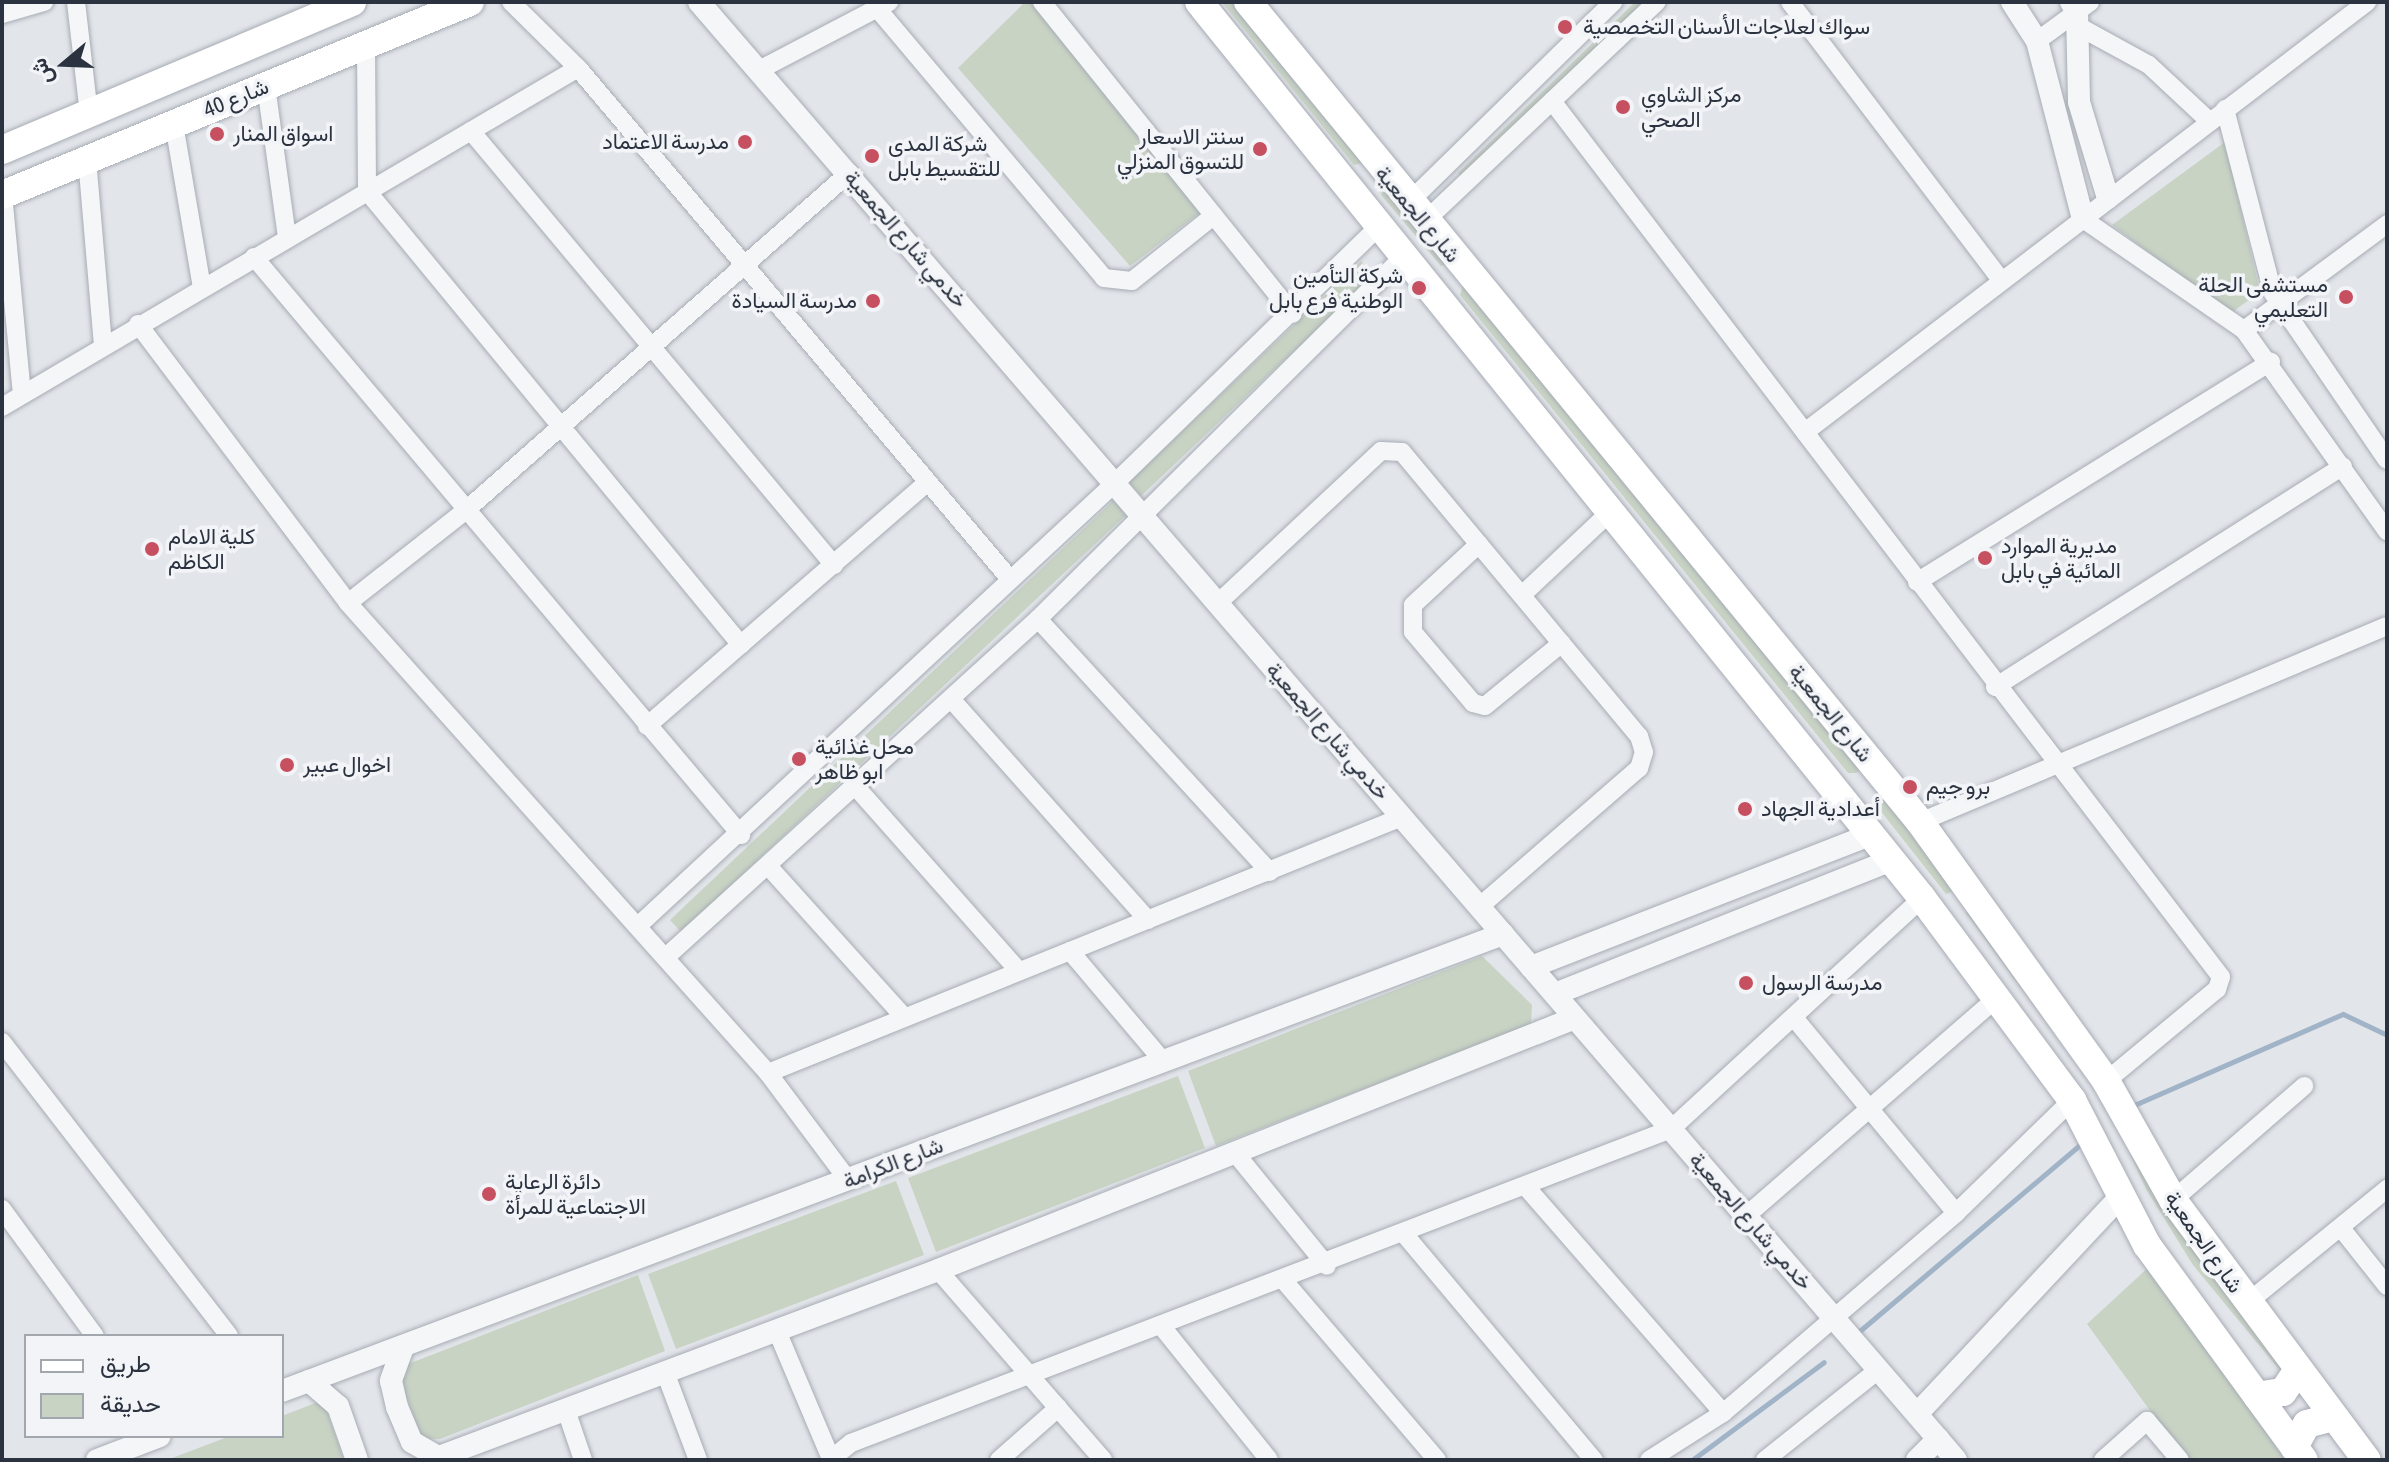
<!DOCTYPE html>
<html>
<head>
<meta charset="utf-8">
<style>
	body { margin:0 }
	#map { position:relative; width:2389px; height:1462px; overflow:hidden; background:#e2e5ea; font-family:"Asap Condensed",Vazirmatn,sans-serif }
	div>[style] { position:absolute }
	.green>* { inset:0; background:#c8d3c4 }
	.stream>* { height:5px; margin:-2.5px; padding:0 2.5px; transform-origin:2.5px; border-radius:2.5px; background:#a0b3c7 }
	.roads { filter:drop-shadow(0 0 2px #a7acb4) drop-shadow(0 0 2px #a7acb4) }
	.minor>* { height:18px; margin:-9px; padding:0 9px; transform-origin:9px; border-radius:9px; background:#f5f6f8 }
	.tertiary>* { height:22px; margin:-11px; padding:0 11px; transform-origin:11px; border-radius:11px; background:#f5f6f8 }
	.primary>* { height:28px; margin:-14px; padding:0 14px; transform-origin:14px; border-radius:14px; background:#fff }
	.dots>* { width:22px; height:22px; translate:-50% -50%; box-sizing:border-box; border:4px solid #f2f4f7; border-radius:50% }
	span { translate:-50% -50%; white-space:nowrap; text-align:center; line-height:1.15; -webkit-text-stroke:7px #f2f4f7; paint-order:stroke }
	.poi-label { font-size:22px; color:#2b3341 }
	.left { translate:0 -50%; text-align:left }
	.right { translate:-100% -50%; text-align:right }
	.street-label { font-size:22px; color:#2b3341 }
	.frame { position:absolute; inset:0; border:4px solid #2b3341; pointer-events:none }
	.legend { position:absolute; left:24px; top:1334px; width:260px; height:104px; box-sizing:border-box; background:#f2f4f7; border:2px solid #a2a7ae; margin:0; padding:10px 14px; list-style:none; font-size:24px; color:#2b3341 }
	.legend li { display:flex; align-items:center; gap:16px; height:40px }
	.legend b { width:40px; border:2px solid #a2a7ae }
	.north { position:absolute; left:24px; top:24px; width:80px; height:80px; -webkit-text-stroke:6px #f2f4f7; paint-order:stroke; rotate:251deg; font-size:22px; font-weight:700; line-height:32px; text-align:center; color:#2b3341 }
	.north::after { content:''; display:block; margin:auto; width:28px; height:36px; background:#2b3341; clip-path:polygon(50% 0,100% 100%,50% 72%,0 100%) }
</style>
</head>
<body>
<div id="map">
	<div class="green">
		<i style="clip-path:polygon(1025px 2px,1034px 2px,1202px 211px,1130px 266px,958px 68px)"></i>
		<i style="clip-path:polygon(1222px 2px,1244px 2px,1367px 162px,1354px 165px)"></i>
		<i style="clip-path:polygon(1635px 2px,1656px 2px,1468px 185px,1458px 173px)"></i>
		<i style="clip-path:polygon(2225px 142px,2260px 292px,2231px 313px,2112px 225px)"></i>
		<i style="clip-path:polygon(1384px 187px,1451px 262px,1441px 266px,1381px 195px)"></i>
		<i style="clip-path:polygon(1361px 261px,1373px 276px,1141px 496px,1129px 482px)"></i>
		<i style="clip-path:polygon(1465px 280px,1861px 769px,1856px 773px,1848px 773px,1460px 295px)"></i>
		<i style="clip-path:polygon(1114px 500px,1126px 515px,681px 932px,670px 920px)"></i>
		<i style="clip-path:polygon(1887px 795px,1954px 891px,1946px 894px,1876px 805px)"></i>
		<i style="clip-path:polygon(1965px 912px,1976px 914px,2098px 1073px,2179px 1223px,2293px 1373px,2287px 1379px,2193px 1265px,2146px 1189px,2110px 1109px)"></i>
		<i style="clip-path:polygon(1482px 956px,1532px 1005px,1531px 1024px,1216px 1146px,1188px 1071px)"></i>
		<i style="clip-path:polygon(1178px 1076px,1205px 1148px,936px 1252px,908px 1178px)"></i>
		<i style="clip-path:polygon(896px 1181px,924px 1255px,676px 1349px,648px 1274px)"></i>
		<i style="clip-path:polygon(2150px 1266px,2300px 1460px,2186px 1460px,2087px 1324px)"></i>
		<i style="clip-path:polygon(638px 1275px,665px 1351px,440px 1439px,422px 1439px,401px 1383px,403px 1366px)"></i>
		<i style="clip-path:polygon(323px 1400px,344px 1460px,167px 1460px,230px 1436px,282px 1436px,282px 1416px)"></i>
	</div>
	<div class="stream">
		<i style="left:2132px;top:1106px;width:230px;rotate:-23.6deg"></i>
		<i style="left:2343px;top:1014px;width:49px;rotate:25.5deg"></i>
		<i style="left:1856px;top:1334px;width:299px;rotate:-40.2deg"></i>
		<i style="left:1692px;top:1460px;width:164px;rotate:-36.6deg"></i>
	</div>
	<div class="roads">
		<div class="minor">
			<i style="left:76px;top:2px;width:113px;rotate:83.4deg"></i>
			<i style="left:511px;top:2px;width:94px;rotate:44.6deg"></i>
			<i style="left:578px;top:68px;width:669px;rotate:49.79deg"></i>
			<i style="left:1042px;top:2px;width:400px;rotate:51.2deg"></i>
			<i style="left:1790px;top:2px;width:349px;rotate:52.8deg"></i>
			<i style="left:876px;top:7px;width:354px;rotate:49.9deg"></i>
			<i style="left:1104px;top:278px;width:28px;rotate:6deg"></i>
			<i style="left:1132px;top:281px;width:104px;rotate:-38.7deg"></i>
			<i style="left:2px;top:14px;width:44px;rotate:-15.9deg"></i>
			<i style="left:2076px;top:25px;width:83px;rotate:28.7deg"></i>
			<i style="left:2149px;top:65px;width:82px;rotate:43deg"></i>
			<i style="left:2037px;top:41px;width:66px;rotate:-36.3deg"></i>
			<i style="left:366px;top:44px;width:147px;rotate:89.6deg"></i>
			<i style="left:367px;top:191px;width:588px;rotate:50.52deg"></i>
			<i style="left:759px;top:70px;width:147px;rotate:-27.6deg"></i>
			<i style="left:266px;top:86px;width:153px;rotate:82.1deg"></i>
			<i style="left:1552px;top:101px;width:1102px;rotate:52.63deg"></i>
			<i style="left:2221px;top:977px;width:13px;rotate:108deg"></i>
			<i style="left:2217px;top:989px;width:144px;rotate:140.3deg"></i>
			<i style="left:2225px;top:109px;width:190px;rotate:75.4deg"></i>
			<i style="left:2273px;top:293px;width:202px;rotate:55.7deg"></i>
			<i style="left:174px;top:124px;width:165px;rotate:80.3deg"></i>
			<i style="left:471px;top:131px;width:566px;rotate:50.09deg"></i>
			<i style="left:87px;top:159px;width:186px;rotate:85.1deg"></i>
			<i style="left:3px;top:194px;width:201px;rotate:84.6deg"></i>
			<i style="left:1407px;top:204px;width:289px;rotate:-44.4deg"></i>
			<i style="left:2083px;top:219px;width:196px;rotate:34.6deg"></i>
			<i style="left:2244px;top:330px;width:247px;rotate:54.6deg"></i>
			<i style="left:1423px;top:223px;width:322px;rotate:-43.4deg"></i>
			<i style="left:254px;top:257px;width:756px;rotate:49.88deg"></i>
			<i style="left:138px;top:324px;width:349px;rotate:53deg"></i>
			<i style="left:348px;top:603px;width:630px;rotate:48.22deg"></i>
			<i style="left:768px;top:1073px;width:134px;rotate:53.2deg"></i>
			<i style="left:2244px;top:330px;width:178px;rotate:-36.5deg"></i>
			<i style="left:2px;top:407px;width:668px;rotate:-30.48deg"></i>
			<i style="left:1805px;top:432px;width:708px;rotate:-37.42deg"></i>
			<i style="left:1479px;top:544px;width:90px;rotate:137.3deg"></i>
			<i style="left:1413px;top:605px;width:27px;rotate:90deg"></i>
			<i style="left:1413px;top:632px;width:93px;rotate:49.8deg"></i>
			<i style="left:1473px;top:703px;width:12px;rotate:14deg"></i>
			<i style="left:1485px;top:706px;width:99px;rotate:-39.3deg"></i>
			<i style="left:1917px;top:582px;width:417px;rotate:-31.9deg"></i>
			<i style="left:1522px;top:595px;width:122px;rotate:-43.3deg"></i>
			<i style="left:348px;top:603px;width:149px;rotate:-38.2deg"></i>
			<i style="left:465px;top:511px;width:512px;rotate:-41.35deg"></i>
			<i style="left:1218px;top:603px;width:223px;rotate:-43deg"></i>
			<i style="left:1381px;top:451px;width:21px;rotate:3deg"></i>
			<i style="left:1402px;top:452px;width:370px;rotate:50.2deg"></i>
			<i style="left:1639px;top:736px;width:17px;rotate:73deg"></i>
			<i style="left:1644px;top:752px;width:17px;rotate:107deg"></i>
			<i style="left:1639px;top:768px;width:212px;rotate:139deg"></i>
			<i style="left:1038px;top:619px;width:343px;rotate:47.5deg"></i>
			<i style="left:1995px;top:687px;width:412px;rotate:-32.4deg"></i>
			<i style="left:951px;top:699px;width:296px;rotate:48.3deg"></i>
			<i style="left:647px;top:726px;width:371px;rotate:-41deg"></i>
			<i style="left:856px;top:787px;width:246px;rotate:48.5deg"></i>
			<i style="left:1920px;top:822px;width:506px;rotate:-22.77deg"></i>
			<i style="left:769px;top:867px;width:202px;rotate:48deg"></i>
			<i style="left:639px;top:925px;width:650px;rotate:-42.88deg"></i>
			<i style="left:1115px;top:483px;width:370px;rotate:-44.2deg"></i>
			<i style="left:1070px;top:951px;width:143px;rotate:49.8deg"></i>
			<i style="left:666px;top:957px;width:503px;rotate:-42.26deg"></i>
			<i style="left:1038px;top:619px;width:517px;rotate:-44.76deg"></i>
			<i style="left:1795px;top:1019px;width:252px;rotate:50.3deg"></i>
			<i style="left:2px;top:1042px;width:371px;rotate:52.3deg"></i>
			<i style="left:768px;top:1073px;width:684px;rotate:-21.99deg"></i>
			<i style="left:1236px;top:1154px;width:144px;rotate:50.9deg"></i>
			<i style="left:1527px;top:1188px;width:298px;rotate:48.9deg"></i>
			<i style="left:2173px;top:1200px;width:174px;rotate:-41deg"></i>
			<i style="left:2px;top:1209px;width:157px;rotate:53.8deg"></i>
			<i style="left:1746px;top:1216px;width:332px;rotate:-41deg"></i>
			<i style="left:2341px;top:1228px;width:74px;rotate:51.6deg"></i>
			<i style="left:1405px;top:1235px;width:294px;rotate:50deg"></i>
			<i style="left:938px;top:1270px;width:252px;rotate:49deg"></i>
			<i style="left:1285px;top:1282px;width:234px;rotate:49.5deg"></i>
			<i style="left:2247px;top:1303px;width:181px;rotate:-39.2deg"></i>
			<i style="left:1163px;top:1328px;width:169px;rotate:51.2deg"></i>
			<i style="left:777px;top:1331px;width:139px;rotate:67.1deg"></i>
			<i style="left:665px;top:1372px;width:94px;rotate:69.4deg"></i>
			<i style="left:566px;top:1410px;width:53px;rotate:71.2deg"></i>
			<i style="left:830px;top:1460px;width:27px;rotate:-39deg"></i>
			<i style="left:851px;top:1443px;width:878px;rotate:-20.95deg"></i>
			<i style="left:1671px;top:1129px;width:341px;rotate:-42.6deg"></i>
			<i style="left:999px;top:1460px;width:79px;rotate:-41.4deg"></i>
			<i style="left:1649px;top:1460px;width:88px;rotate:-32.4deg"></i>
			<i style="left:1723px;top:1413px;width:307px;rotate:-40.6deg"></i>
			<i style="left:1956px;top:1213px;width:162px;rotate:-44.2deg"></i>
			<i style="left:1765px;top:1460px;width:144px;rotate:-38.5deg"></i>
			<i style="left:2103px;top:1460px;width:59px;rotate:-41.6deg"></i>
			<i style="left:2147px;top:1421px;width:51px;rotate:49.8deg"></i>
		</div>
		<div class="tertiary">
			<i style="left:699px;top:2px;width:1925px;rotate:49.23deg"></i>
			<i style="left:2012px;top:2px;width:46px;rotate:57.3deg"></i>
			<i style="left:2037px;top:41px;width:184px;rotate:75.5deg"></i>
			<i style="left:2071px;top:2px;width:12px;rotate:59deg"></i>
			<i style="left:2077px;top:12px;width:90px;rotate:88.7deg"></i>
			<i style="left:2079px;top:102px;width:100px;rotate:73.2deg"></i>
			<i style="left:1531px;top:967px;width:367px;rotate:-21.3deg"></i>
			<i style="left:1555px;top:994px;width:363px;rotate:-21.7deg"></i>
			<i style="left:402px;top:1350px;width:33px;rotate:110deg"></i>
			<i style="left:391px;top:1381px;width:27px;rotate:77deg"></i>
			<i style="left:397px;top:1407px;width:38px;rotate:67deg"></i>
			<i style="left:412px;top:1442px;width:30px;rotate:30deg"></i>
			<i style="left:309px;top:1381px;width:38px;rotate:41deg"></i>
			<i style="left:338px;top:1406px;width:57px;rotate:70.6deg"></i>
			<i style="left:282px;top:1391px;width:1304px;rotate:-20.52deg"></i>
			<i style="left:1917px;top:1414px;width:299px;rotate:-46.9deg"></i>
			<i style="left:97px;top:1460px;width:67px;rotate:-20.9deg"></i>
			<i style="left:431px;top:1460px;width:541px;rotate:-20.54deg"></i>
			<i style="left:938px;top:1270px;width:685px;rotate:-21.58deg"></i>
			<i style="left:1917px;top:1460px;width:30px;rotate:-45deg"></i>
		</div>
		<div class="primary">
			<i style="left:1199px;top:2px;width:1151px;rotate:51.1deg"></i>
			<i style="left:1922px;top:898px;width:252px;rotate:53.4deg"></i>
			<i style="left:2072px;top:1100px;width:163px;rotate:62.7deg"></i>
			<i style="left:2147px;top:1245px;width:266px;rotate:53.9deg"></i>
			<i style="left:1248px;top:2px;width:1060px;rotate:50.66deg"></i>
			<i style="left:1920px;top:822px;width:319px;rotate:54.3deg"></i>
			<i style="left:2106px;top:1081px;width:137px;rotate:60.6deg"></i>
			<i style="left:2173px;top:1200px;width:324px;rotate:53.3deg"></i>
			<i style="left:2px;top:150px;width:380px;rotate:-22.9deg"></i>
			<i style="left:2px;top:195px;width:506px;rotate:-22.41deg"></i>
			<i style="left:2257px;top:1396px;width:26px;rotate:-9deg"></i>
			<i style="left:2283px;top:1392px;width:27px;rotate:-56deg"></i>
			<i style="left:2294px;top:1447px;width:26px;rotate:-61deg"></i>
			<i style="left:2307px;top:1424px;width:27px;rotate:-15deg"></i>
		</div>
	</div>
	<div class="dots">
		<i style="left:1565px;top:27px;background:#c65060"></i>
		<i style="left:1623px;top:107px;background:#c65060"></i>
		<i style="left:217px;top:134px;background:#c65060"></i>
		<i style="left:745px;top:142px;background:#c65060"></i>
		<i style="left:1260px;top:149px;background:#c65060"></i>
		<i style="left:872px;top:156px;background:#c65060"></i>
		<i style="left:1419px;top:288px;background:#c65060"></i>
		<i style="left:2346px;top:297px;background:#c65060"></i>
		<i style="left:873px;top:301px;background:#c65060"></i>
		<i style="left:152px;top:549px;background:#c65060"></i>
		<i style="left:1985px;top:558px;background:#c65060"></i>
		<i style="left:799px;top:759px;background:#c65060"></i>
		<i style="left:287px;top:765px;background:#c65060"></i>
		<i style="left:1910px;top:787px;background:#c65060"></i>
		<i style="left:1745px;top:809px;background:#c65060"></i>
		<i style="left:1746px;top:983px;background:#c65060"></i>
		<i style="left:489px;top:1194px;background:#c65060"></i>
	</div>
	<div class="poi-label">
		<span class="left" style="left:1583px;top:27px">سواك لعلاجات الأسنان التخصصية</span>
		<span class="left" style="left:1641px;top:107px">مركز الشاوي<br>الصحي</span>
		<span class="left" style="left:233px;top:134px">اسواق المنار</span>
		<span class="right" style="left:1244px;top:149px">سنتر الاسعار<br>للتسوق المنزلي</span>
		<span class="right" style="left:729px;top:142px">مدرسة الاعتماد</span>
		<span class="left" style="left:888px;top:156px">شركة المدى<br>للتقسيط بابل</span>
		<span class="right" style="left:1403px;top:288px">شركة التأمين<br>الوطنية فرع بابل</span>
		<span class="right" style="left:2328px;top:297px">مستشفى الحلة<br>التعليمي</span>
		<span class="right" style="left:857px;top:301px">مدرسة السيادة</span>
		<span class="left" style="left:168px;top:549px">كلية الامام<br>الكاظم</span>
		<span class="left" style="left:2001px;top:558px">مديرية الموارد<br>المائية في بابل</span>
		<span class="left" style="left:815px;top:759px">محل غذائية<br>ابو ظاهر</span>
		<span class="left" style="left:303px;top:765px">اخوال عبير</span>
		<span class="left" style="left:1926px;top:787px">برو جيم</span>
		<span class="left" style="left:1761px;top:809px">أعدادية الجهاد</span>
		<span class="left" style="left:1762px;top:983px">مدرسة الرسول</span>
		<span class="left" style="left:505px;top:1194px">دائرة الرعاية<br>الاجتماعية للمرأة</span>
	</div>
	<div class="street-label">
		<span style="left:236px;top:98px;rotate:-22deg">شارع 40</span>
		<span style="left:1418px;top:214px;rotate:50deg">شارع الجمعية</span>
		<span style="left:906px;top:239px;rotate:49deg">خدمي شارع الجمعية</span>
		<span style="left:1831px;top:713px;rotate:51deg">شارع الجمعية</span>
		<span style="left:1328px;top:731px;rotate:49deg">خدمي شارع الجمعية</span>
		<span style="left:893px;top:1163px;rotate:-21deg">شارع الكرامة</span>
		<span style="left:1751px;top:1221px;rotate:49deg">خدمي شارع الجمعية</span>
		<span style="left:2204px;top:1242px;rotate:55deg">شارع الجمعية</span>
	</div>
	<div class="frame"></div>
	<ul class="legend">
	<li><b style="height:10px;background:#fff"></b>طريق</li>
	<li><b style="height:22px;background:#c8d3c4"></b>حديقة</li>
	</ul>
	<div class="north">ش</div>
</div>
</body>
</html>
